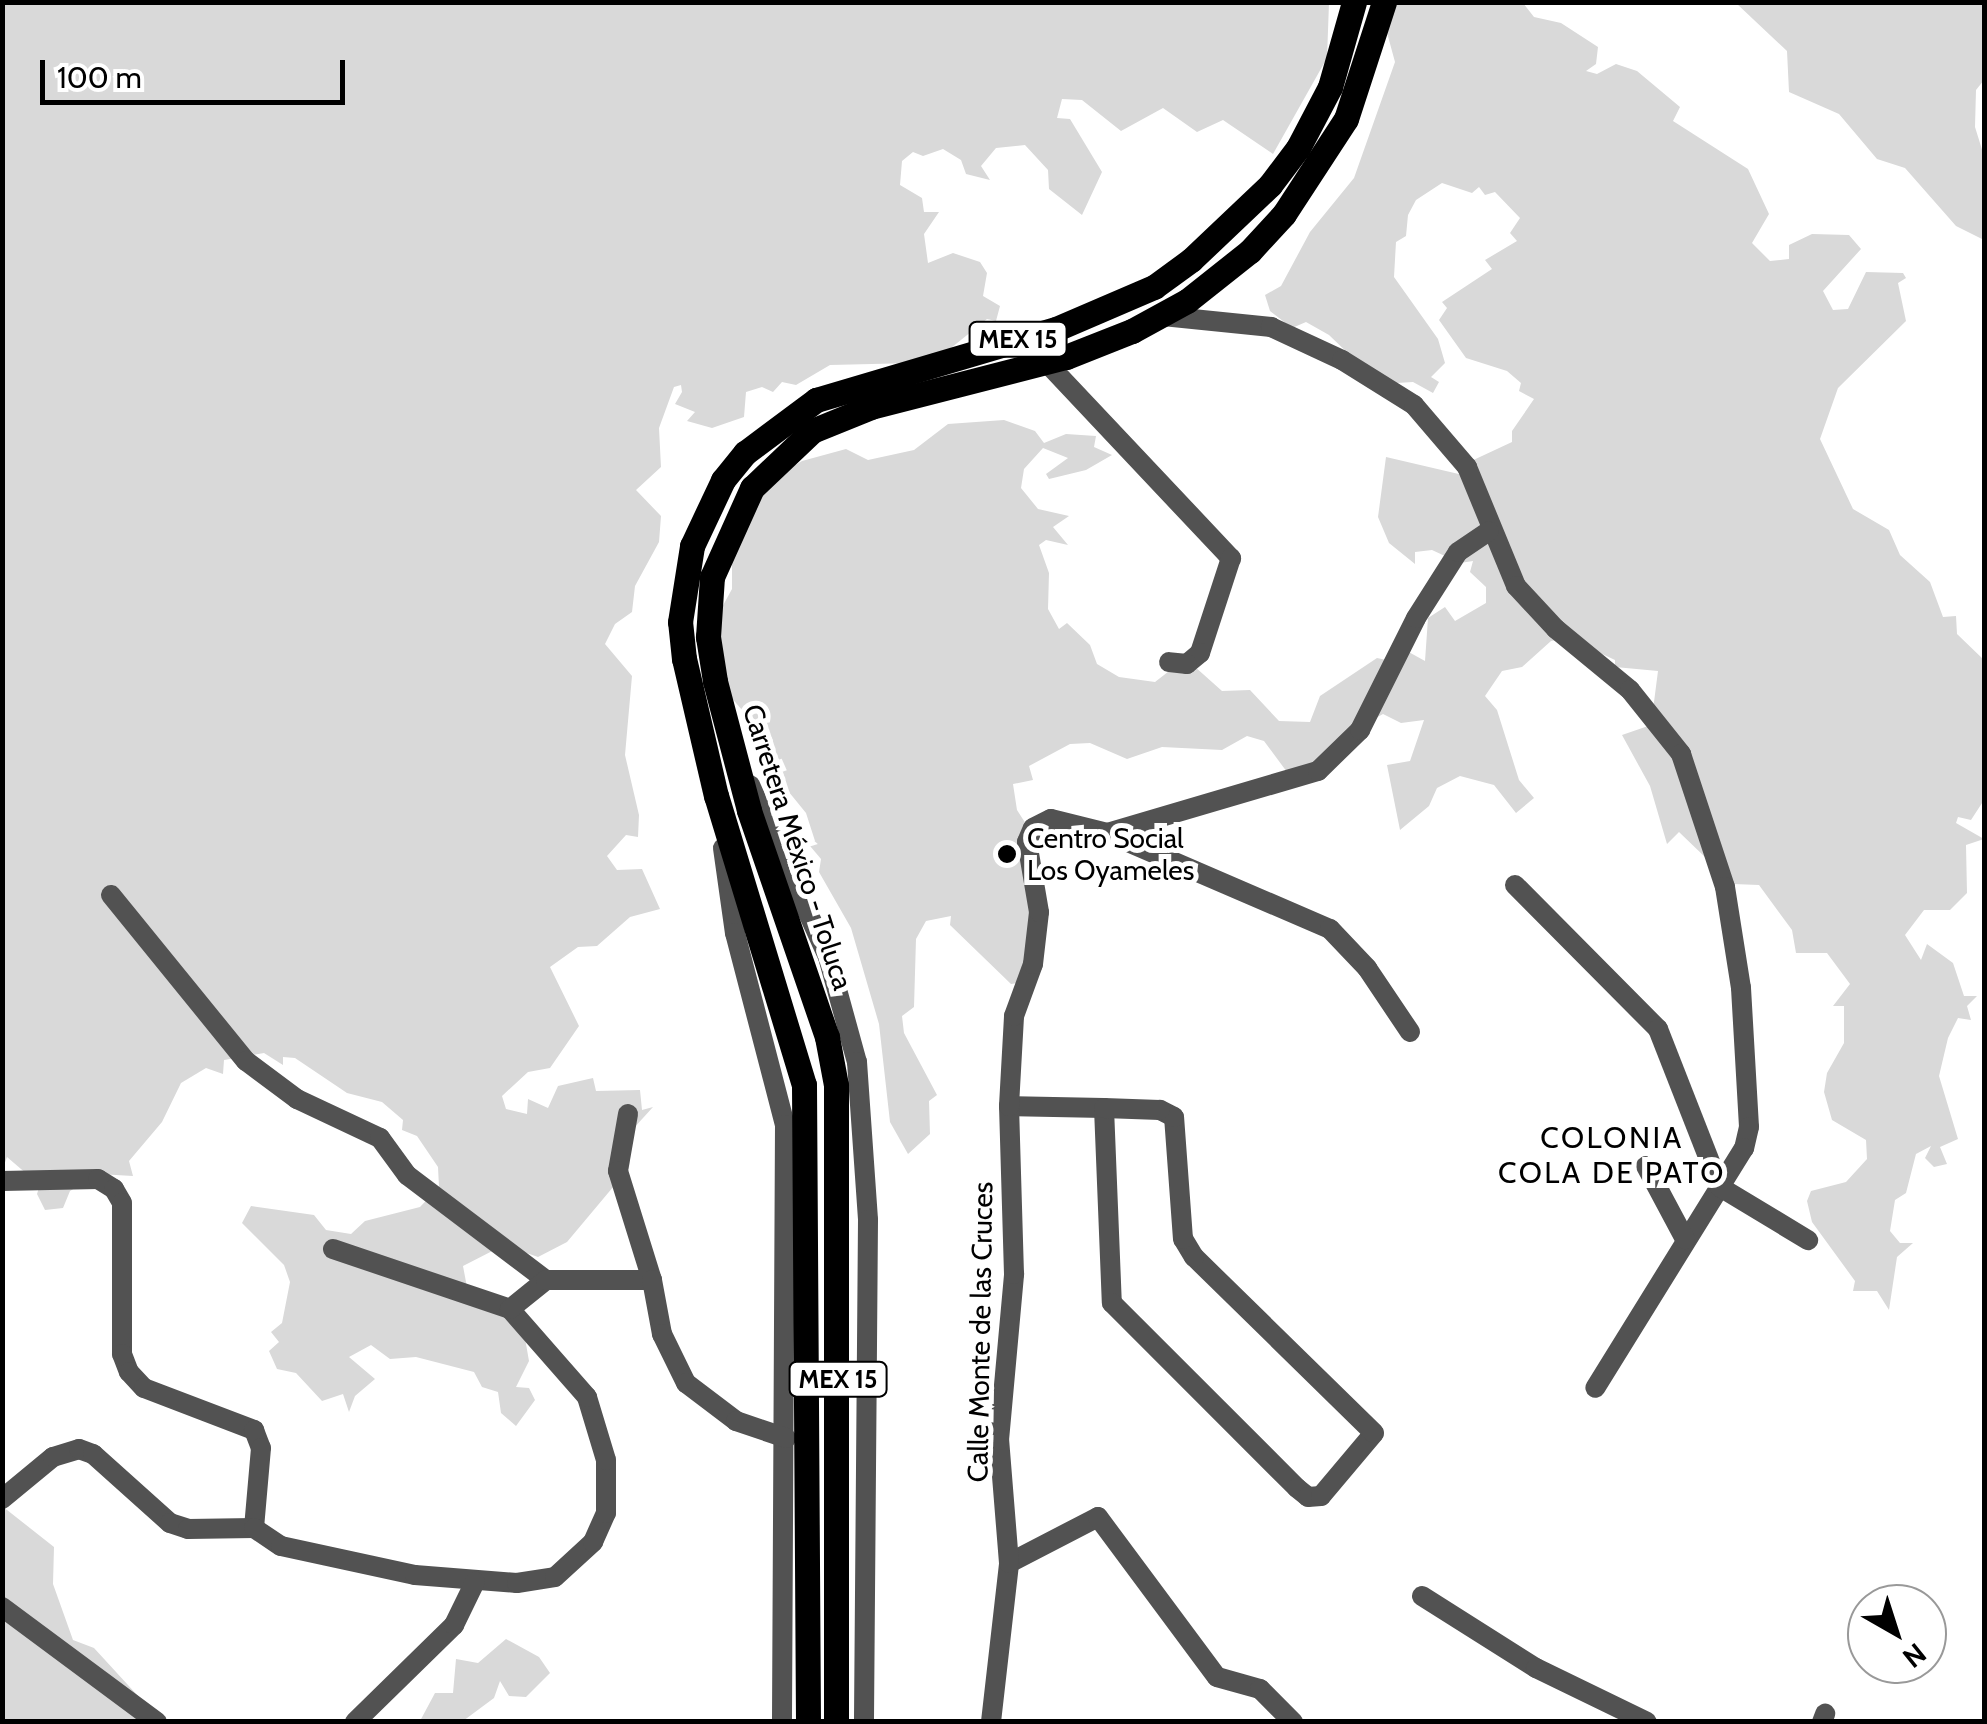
<!DOCTYPE html>
<html>
<head>
<meta charset="utf-8">
<style>
	body { margin:0 }
	#map { position:relative; width:1987px; height:1724px; overflow:hidden; background:#fff; font-family:Cabin,sans-serif }
	div>[style] { position:absolute }
	.green>* { inset:0; background:#d9d9d9 }
	.minor>* { height:20px; margin:-10px; padding:0 10px; transform-origin:10px; border-radius:10px; background:#525252 }
	.major>* { height:25px; margin:-12.5px; padding:0 12.5px; transform-origin:12.5px; border-radius:12.5px; background:#000 }
	.dots>* { width:28px; height:28px; translate:-50% -50%; box-sizing:border-box; border:5px solid #fff; border-radius:50% }
	span { translate:-50% -50%; white-space:nowrap; text-align:center; line-height:1.15; -webkit-text-stroke:10px #fff; paint-order:stroke }
	.shield-label span { padding:2px 8px; background:#fff; border:2px solid; border-radius:8px; -webkit-text-stroke-width:0 }
	.shield-label { font-size:25px; color:#000; font-weight:700 }
	.poi-label { font-size:28px; color:#000 }
	.left { translate:0 -50%; text-align:left }
	.street-label { font-size:28px; color:#000 }
	.neighbourhood-label { font-size:30px; color:#000; letter-spacing:2.5px }
	.frame { position:absolute; inset:0; border:5px solid #000; pointer-events:none }
	.north { position:absolute; left:1847px; top:1584px; width:100px; height:100px; box-sizing:border-box; background:#fff; border:2px solid #999; border-radius:50%; rotate:141deg; font-size:28px; font-weight:700; line-height:40px; text-align:center; color:#000 }
	.north::after { content:''; display:block; margin:auto; width:35px; height:45px; background:#000; clip-path:polygon(50% 0,100% 100%,50% 72%,0 100%) }
	.scale { position:absolute; left:40px; top:60px; width:305px; height:45px; box-sizing:border-box; border:5px solid #000; border-top:0; padding-left:12px; font-size:30px; line-height:35px; white-space:nowrap; color:#000; -webkit-text-stroke:8px #fff; paint-order:stroke }
</style>
</head>
<body>
<div id="map">
	<div class="green">
		<i style="clip-path:polygon(3px 3px,1329px 3px,1327px 58px,1273px 154px,1223px 120px,1197px 132px,1163px 108px,1121px 131px,1082px 100px,1062px 99px,1057px 118px,1070px 119px,1102px 172px,1082px 215px,1049px 189px,1048px 170px,1025px 145px,996px 148px,981px 166px,990px 180px,966px 174px,961px 160px,943px 149px,923px 156px,913px 152px,902px 161px,900px 185px,922px 198px,924px 212px,939px 212px,924px 234px,928px 263px,953px 253px,980px 262px,987px 273px,983px 296px,1000px 306px,996px 321px,987px 319px,946px 352px,914px 363px,830px 365px,796px 385px,782px 382px,773px 392px,762px 387px,746px 392px,744px 417px,712px 428px,687px 421px,695px 412px,675px 404px,682px 392px,681px 385px,674px 387px,659px 428px,661px 467px,636px 490px,661px 516px,659px 542px,635px 586px,632px 612px,615px 624px,605px 644px,632px 676px,625px 755px,639px 815px,638px 837px,626px 835px,607px 856px,617px 870px,642px 869px,660px 909px,630px 917px,597px 946px,578px 947px,550px 967px,579px 1026px,550px 1068px,528px 1072px,502px 1096px,506px 1109px,527px 1114px,528px 1099px,548px 1108px,558px 1086px,593px 1078px,596px 1091px,640px 1090px,642px 1110px,653px 1107px,633px 1129px,629px 1168px,567px 1242px,538px 1257px,504px 1245px,463px 1266px,469px 1298px,523px 1327px,529px 1361px,516px 1387px,529px 1388px,535px 1400px,516px 1426px,501px 1413px,498px 1392px,482px 1387px,474px 1372px,416px 1357px,390px 1359px,371px 1345px,349px 1357px,375px 1379px,355px 1396px,349px 1412px,343px 1394px,322px 1401px,296px 1373px,277px 1369px,269px 1351px,279px 1342px,271px 1332px,282px 1323px,290px 1282px,284px 1265px,242px 1223px,251px 1206px,314px 1215px,326px 1230px,351px 1234px,365px 1221px,420px 1207px,439px 1187px,438px 1167px,417px 1136px,402px 1130px,403px 1120px,382px 1102px,347px 1093px,295px 1058px,283px 1057px,283px 1065px,264px 1053px,224px 1060px,223px 1074px,206px 1068px,181px 1083px,162px 1122px,129px 1161px,133px 1176px,99px 1174px,70px 1191px,63px 1208px,45px 1210px,37px 1194px,43px 1175px,28px 1175px,7px 1157px,3px 1168px)"></i>
		<i style="clip-path:polygon(1390px 3px,1523px 3px,1534px 17px,1561px 23px,1598px 47px,1596px 64px,1586px 71px,1597px 74px,1616px 64px,1637px 71px,1680px 107px,1673px 121px,1748px 169px,1769px 214px,1752px 243px,1770px 261px,1789px 259px,1789px 245px,1812px 234px,1849px 235px,1861px 249px,1823px 291px,1833px 310px,1848px 309px,1866px 272px,1903px 273px,1906px 278px,1898px 283px,1906px 321px,1838px 388px,1820px 439px,1853px 509px,1889px 530px,1900px 555px,1930px 582px,1943px 617px,1956px 616px,1957px 634px,1984px 660px,1984px 800px,1971px 820px,1958px 817px,1956px 823px,1984px 839px,1966px 845px,1967px 893px,1950px 910px,1924px 910px,1905px 935px,1921px 960px,1927px 944px,1953px 963px,1964px 996px,1977px 996px,1967px 1006px,1971px 1020px,1958px 1018px,1948px 1038px,1939px 1076px,1958px 1139px,1940px 1147px,1947px 1164px,1934px 1167px,1925px 1158px,1931px 1146px,1916px 1154px,1906px 1193px,1895px 1200px,1890px 1231px,1900px 1243px,1913px 1243px,1897px 1257px,1889px 1310px,1877px 1291px,1853px 1291px,1855px 1281px,1812px 1222px,1807px 1201px,1811px 1191px,1846px 1182px,1867px 1159px,1866px 1140px,1832px 1120px,1824px 1092px,1827px 1073px,1844px 1043px,1844px 1006px,1833px 1006px,1850px 984px,1827px 953px,1796px 953px,1792px 930px,1759px 885px,1733px 884px,1679px 832px,1667px 844px,1650px 786px,1622px 735px,1651px 725px,1658px 671px,1615px 667px,1615px 660px,1568px 638px,1551px 641px,1522px 667px,1502px 671px,1485px 696px,1497px 710px,1519px 780px,1534px 798px,1516px 813px,1494px 785px,1460px 776px,1437px 788px,1429px 806px,1400px 830px,1387px 765px,1410px 761px,1424px 720px,1401px 723px,1383px 714px,1338px 739px,1315px 765px,1287px 772px,1264px 741px,1247px 736px,1222px 750px,1162px 747px,1127px 759px,1090px 743px,1070px 744px,1029px 766px,1033px 780px,1013px 784px,1017px 810px,1035px 838px,1038px 867px,1024px 982px,1011px 984px,950px 925px,951px 916px,926px 921px,916px 939px,914px 1007px,902px 1016px,904px 1033px,937px 1095px,929px 1101px,930px 1134px,908px 1154px,890px 1122px,879px 1024px,851px 928px,819px 872px,821px 859px,805px 840px,815px 841px,806px 813px,749px 743px,748px 717px,730px 696px,715px 620px,732px 589px,732px 541px,769px 481px,802px 461px,846px 449px,868px 460px,914px 450px,948px 424px,1004px 420px,1035px 431px,1044px 443px,1066px 434px,1096px 436px,1094px 447px,1112px 455px,1086px 470px,1049px 479px,1046px 474px,1068px 458px,1043px 448px,1024px 469px,1021px 488px,1038px 509px,1069px 516px,1053px 527px,1068px 545px,1046px 540px,1039px 545px,1049px 573px,1048px 609px,1059px 629px,1067px 623px,1090px 645px,1097px 664px,1119px 677px,1155px 682px,1173px 668px,1194px 666px,1222px 691px,1250px 690px,1279px 721px,1310px 722px,1320px 696px,1377px 658px,1391px 661px,1396px 645px,1425px 661px,1428px 618px,1445px 607px,1455px 621px,1486px 603px,1486px 587px,1470px 572px,1473px 561px,1460px 563px,1432px 550px,1415px 552px,1415px 564px,1389px 543px,1378px 517px,1386px 457px,1463px 475px,1467px 463px,1512px 442px,1512px 431px,1534px 399px,1519px 391px,1521px 383px,1507px 371px,1466px 358px,1439px 320px,1447px 308px,1442px 302px,1492px 269px,1485px 260px,1517px 241px,1510px 233px,1520px 218px,1495px 192px,1485px 195px,1479px 187px,1472px 193px,1442px 183px,1416px 200px,1408px 215px,1406px 236px,1396px 242px,1394px 277px,1438px 339px,1445px 363px,1431px 377px,1439px 382px,1433px 393px,1413px 382px,1380px 384px,1329px 335px,1306px 322px,1292px 328px,1270px 311px,1265px 295px,1281px 286px,1310px 232px,1354px 178px,1395px 62px,1386px 29px)"></i>
		<i style="clip-path:polygon(1736px 3px,1984px 3px,1984px 80px,1976px 90px,1975px 127px,1984px 156px,1984px 240px,1956px 226px,1905px 168px,1877px 159px,1839px 114px,1789px 92px,1787px 51px)"></i>
		<i style="clip-path:polygon(2px 1506px,54px 1547px,53px 1584px,73px 1640px,94px 1648px,161px 1721px,3px 1721px)"></i>
		<i style="clip-path:polygon(506px 1639px,539px 1657px,550px 1673px,526px 1697px,509px 1696px,500px 1681px,494px 1698px,463px 1721px,420px 1721px,435px 1693px,453px 1693px,456px 1659px,478px 1663px)"></i>
	</div>
	<div class="minor">
		<i style="left:1163px;top:316px;width:109px;rotate:5.8deg"></i>
		<i style="left:1271px;top:327px;width:78px;rotate:24.9deg"></i>
		<i style="left:1342px;top:360px;width:85px;rotate:32deg"></i>
		<i style="left:1414px;top:405px;width:82px;rotate:49.5deg"></i>
		<i style="left:1467px;top:467px;width:129px;rotate:67.6deg"></i>
		<i style="left:1516px;top:586px;width:59px;rotate:47.1deg"></i>
		<i style="left:1556px;top:629px;width:96px;rotate:39.5deg"></i>
		<i style="left:1630px;top:690px;width:82px;rotate:51.4deg"></i>
		<i style="left:1681px;top:754px;width:140px;rotate:71.7deg"></i>
		<i style="left:1725px;top:887px;width:102px;rotate:81deg"></i>
		<i style="left:1741px;top:988px;width:139px;rotate:86.7deg"></i>
		<i style="left:1749px;top:1127px;width:22px;rotate:103deg"></i>
		<i style="left:1744px;top:1148px;width:282px;rotate:121.8deg"></i>
		<i style="left:1046px;top:362px;width:270px;rotate:46.7deg"></i>
		<i style="left:1231px;top:558px;width:100px;rotate:108.1deg"></i>
		<i style="left:1200px;top:653px;width:17px;rotate:140deg"></i>
		<i style="left:1187px;top:664px;width:18px;rotate:-174deg"></i>
		<i style="left:750px;top:785px;width:189px;rotate:65.6deg"></i>
		<i style="left:828px;top:957px;width:109px;rotate:74.6deg"></i>
		<i style="left:857px;top:1062px;width:158px;rotate:86deg"></i>
		<i style="left:868px;top:1220px;width:502px;rotate:90.46deg"></i>
		<i style="left:1107px;top:833px;width:220px;rotate:-16.4deg"></i>
		<i style="left:1318px;top:771px;width:59px;rotate:-44.3deg"></i>
		<i style="left:1360px;top:730px;width:125px;rotate:-63.4deg"></i>
		<i style="left:1416px;top:618px;width:78px;rotate:-57.5deg"></i>
		<i style="left:1458px;top:552px;width:37px;rotate:-34deg"></i>
		<i style="left:723px;top:848px;width:86px;rotate:82deg"></i>
		<i style="left:735px;top:933px;width:198px;rotate:75.4deg"></i>
		<i style="left:785px;top:1125px;width:597px;rotate:90.29deg"></i>
		<i style="left:1515px;top:885px;width:203px;rotate:45.2deg"></i>
		<i style="left:1658px;top:1029px;width:170px;rotate:68.6deg"></i>
		<i style="left:1720px;top:1187px;width:103px;rotate:31.1deg"></i>
		<i style="left:111px;top:895px;width:214px;rotate:50.9deg"></i>
		<i style="left:246px;top:1061px;width:64px;rotate:36.7deg"></i>
		<i style="left:297px;top:1099px;width:92px;rotate:25.2deg"></i>
		<i style="left:380px;top:1138px;width:46px;rotate:53.9deg"></i>
		<i style="left:407px;top:1175px;width:174px;rotate:37.1deg"></i>
		<i style="left:1009px;top:1106px;width:95px;rotate:1.2deg"></i>
		<i style="left:1104px;top:1108px;width:195px;rotate:87.7deg"></i>
		<i style="left:1112px;top:1303px;width:262px;rotate:45deg"></i>
		<i style="left:1297px;top:1488px;width:14px;rotate:39deg"></i>
		<i style="left:1308px;top:1497px;width:13px;rotate:-4deg"></i>
		<i style="left:1321px;top:1496px;width:82px;rotate:-49.9deg"></i>
		<i style="left:1374px;top:1433px;width:252px;rotate:-135.6deg"></i>
		<i style="left:1194px;top:1257px;width:21px;rotate:-121deg"></i>
		<i style="left:1183px;top:1239px;width:122px;rotate:-94.2deg"></i>
		<i style="left:1174px;top:1117px;width:16px;rotate:-153deg"></i>
		<i style="left:1160px;top:1110px;width:56px;rotate:-178deg"></i>
		<i style="left:628px;top:1114px;width:58px;rotate:100deg"></i>
		<i style="left:618px;top:1171px;width:114px;rotate:72.7deg"></i>
		<i style="left:1646px;top:1166px;width:83px;rotate:61.9deg"></i>
		<i style="left:2px;top:1181px;width:96px;rotate:-1.2deg"></i>
		<i style="left:98px;top:1179px;width:19px;rotate:32deg"></i>
		<i style="left:114px;top:1189px;width:16px;rotate:60deg"></i>
		<i style="left:122px;top:1203px;width:151px;rotate:90deg"></i>
		<i style="left:122px;top:1354px;width:19px;rotate:69deg"></i>
		<i style="left:129px;top:1372px;width:22px;rotate:47deg"></i>
		<i style="left:144px;top:1388px;width:118px;rotate:20.9deg"></i>
		<i style="left:254px;top:1430px;width:19px;rotate:69deg"></i>
		<i style="left:261px;top:1448px;width:80px;rotate:95deg"></i>
		<i style="left:333px;top:1249px;width:187px;rotate:18.7deg"></i>
		<i style="left:2px;top:1499px;width:66px;rotate:-39.5deg"></i>
		<i style="left:53px;top:1457px;width:27px;rotate:-17deg"></i>
		<i style="left:79px;top:1449px;width:15px;rotate:20deg"></i>
		<i style="left:93px;top:1454px;width:103px;rotate:41.9deg"></i>
		<i style="left:170px;top:1523px;width:19px;rotate:18deg"></i>
		<i style="left:188px;top:1529px;width:66px;rotate:-0.9deg"></i>
		<i style="left:254px;top:1528px;width:32px;rotate:34deg"></i>
		<i style="left:281px;top:1546px;width:137px;rotate:12.2deg"></i>
		<i style="left:415px;top:1575px;width:102px;rotate:4.5deg"></i>
		<i style="left:517px;top:1583px;width:38px;rotate:-9deg"></i>
		<i style="left:555px;top:1577px;width:52px;rotate:-42.6deg"></i>
		<i style="left:593px;top:1542px;width:32px;rotate:-66deg"></i>
		<i style="left:606px;top:1513px;width:53px;rotate:-90deg"></i>
		<i style="left:606px;top:1460px;width:66px;rotate:-106.8deg"></i>
		<i style="left:587px;top:1397px;width:117px;rotate:-131.2deg"></i>
		<i style="left:510px;top:1309px;width:46px;rotate:-38.9deg"></i>
		<i style="left:546px;top:1280px;width:106px"></i>
		<i style="left:652px;top:1280px;width:55px;rotate:79.5deg"></i>
		<i style="left:662px;top:1334px;width:55px;rotate:63.9deg"></i>
		<i style="left:686px;top:1383px;width:63px;rotate:37.2deg"></i>
		<i style="left:736px;top:1421px;width:53px;rotate:18.8deg"></i>
		<i style="left:1009px;top:1563px;width:100px;rotate:-27.3deg"></i>
		<i style="left:1098px;top:1517px;width:199px;rotate:53.4deg"></i>
		<i style="left:1217px;top:1677px;width:45px;rotate:15.6deg"></i>
		<i style="left:1260px;top:1689px;width:47px;rotate:45deg"></i>
		<i style="left:1422px;top:1596px;width:135px;rotate:32.3deg"></i>
		<i style="left:1536px;top:1668px;width:123px;rotate:25.9deg"></i>
		<i style="left:2px;top:1607px;width:193px;rotate:36.6deg"></i>
		<i style="left:355px;top:1722px;width:139px;rotate:-44.4deg"></i>
		<i style="left:454px;top:1625px;width:48px;rotate:-64deg"></i>
		<i style="left:991px;top:1722px;width:160px;rotate:-83.5deg"></i>
		<i style="left:1009px;top:1563px;width:123px;rotate:-94.6deg"></i>
		<i style="left:999px;top:1440px;width:167px;rotate:-84.8deg"></i>
		<i style="left:1014px;top:1274px;width:168px;rotate:-91.7deg"></i>
		<i style="left:1009px;top:1106px;width:90px;rotate:-86.8deg"></i>
		<i style="left:1014px;top:1016px;width:55px;rotate:-69.9deg"></i>
		<i style="left:1033px;top:964px;width:52px;rotate:-83.4deg"></i>
		<i style="left:1039px;top:912px;width:71px;rotate:-99.7deg"></i>
		<i style="left:1027px;top:842px;width:15px;rotate:-67deg"></i>
		<i style="left:1033px;top:828px;width:20px;rotate:-27deg"></i>
		<i style="left:1051px;top:819px;width:58px;rotate:14deg"></i>
		<i style="left:1107px;top:833px;width:243px;rotate:23.3deg"></i>
		<i style="left:1330px;top:929px;width:54px;rotate:46.5deg"></i>
		<i style="left:1367px;top:968px;width:77px;rotate:56.1deg"></i>
		<i style="left:1822px;top:1722px;width:9px;rotate:-69deg"></i>
	</div>
	<div class="major">
		<i style="left:808px;top:1722px;width:637px;rotate:-90.36deg"></i>
		<i style="left:804px;top:1085px;width:302px;rotate:-106.9deg"></i>
		<i style="left:716px;top:796px;width:141px;rotate:-103.1deg"></i>
		<i style="left:684px;top:659px;width:37px;rotate:-96deg"></i>
		<i style="left:680px;top:622px;width:77px;rotate:-81deg"></i>
		<i style="left:692px;top:546px;width:73px;rotate:-64.8deg"></i>
		<i style="left:723px;top:480px;width:35px;rotate:-51deg"></i>
		<i style="left:745px;top:453px;width:89px;rotate:-36.7deg"></i>
		<i style="left:816px;top:400px;width:250px;rotate:-16.5deg"></i>
		<i style="left:1056px;top:329px;width:107px;rotate:-23.2deg"></i>
		<i style="left:1154px;top:287px;width:46px;rotate:-36.1deg"></i>
		<i style="left:1191px;top:260px;width:109px;rotate:-43.5deg"></i>
		<i style="left:1270px;top:185px;width:46px;rotate:-52.9deg"></i>
		<i style="left:1298px;top:148px;width:69px;rotate:-62.3deg"></i>
		<i style="left:1330px;top:87px;width:88px;rotate:-74.2deg"></i>
		<i style="left:836px;top:1722px;width:637px;rotate:-90deg"></i>
		<i style="left:836px;top:1085px;width:49px;rotate:-100.6deg"></i>
		<i style="left:827px;top:1037px;width:240px;rotate:-109deg"></i>
		<i style="left:749px;top:810px;width:133px;rotate:-104.8deg"></i>
		<i style="left:715px;top:681px;width:45px;rotate:-99deg"></i>
		<i style="left:708px;top:637px;width:60px;rotate:-86.2deg"></i>
		<i style="left:712px;top:577px;width:98px;rotate:-65.8deg"></i>
		<i style="left:752px;top:488px;width:83px;rotate:-43.5deg"></i>
		<i style="left:812px;top:431px;width:64px;rotate:-22.1deg"></i>
		<i style="left:871px;top:407px;width:201px;rotate:-14.4deg"></i>
		<i style="left:1066px;top:357px;width:71px;rotate:-21.5deg"></i>
		<i style="left:1132px;top:331px;width:63px;rotate:-28.6deg"></i>
		<i style="left:1187px;top:301px;width:80px;rotate:-38.4deg"></i>
		<i style="left:1250px;top:251px;width:50px;rotate:-47.4deg"></i>
		<i style="left:1284px;top:214px;width:113px;rotate:-56.9deg"></i>
		<i style="left:1346px;top:119px;width:123px;rotate:-72deg"></i>
	</div>
	<div class="dots">
		<i style="left:1007px;top:854px;background:#000"></i>
	</div>
	<div class="shield-label">
		<span style="left:1018px;top:339px">MEX 15</span>
		<span style="left:838px;top:1379px">MEX 15</span>
	</div>
	<div class="poi-label">
		<span class="left" style="left:1027px;top:854px">Centro Social<br>Los Oyameles</span>
	</div>
	<div class="street-label">
		<span style="left:798px;top:847px;rotate:72deg">Carretera México - Toluca</span>
		<span style="left:980px;top:1332px;rotate:-89deg">Calle Monte de las Cruces</span>
	</div>
	<div class="neighbourhood-label">
		<span style="left:1612px;top:1155px">COLONIA<br>COLA DE PATO</span>
	</div>
	<div class="frame"></div>
	<div class="north">N</div>
	<div class="scale">100 m</div>
</div>
</body>
</html>
